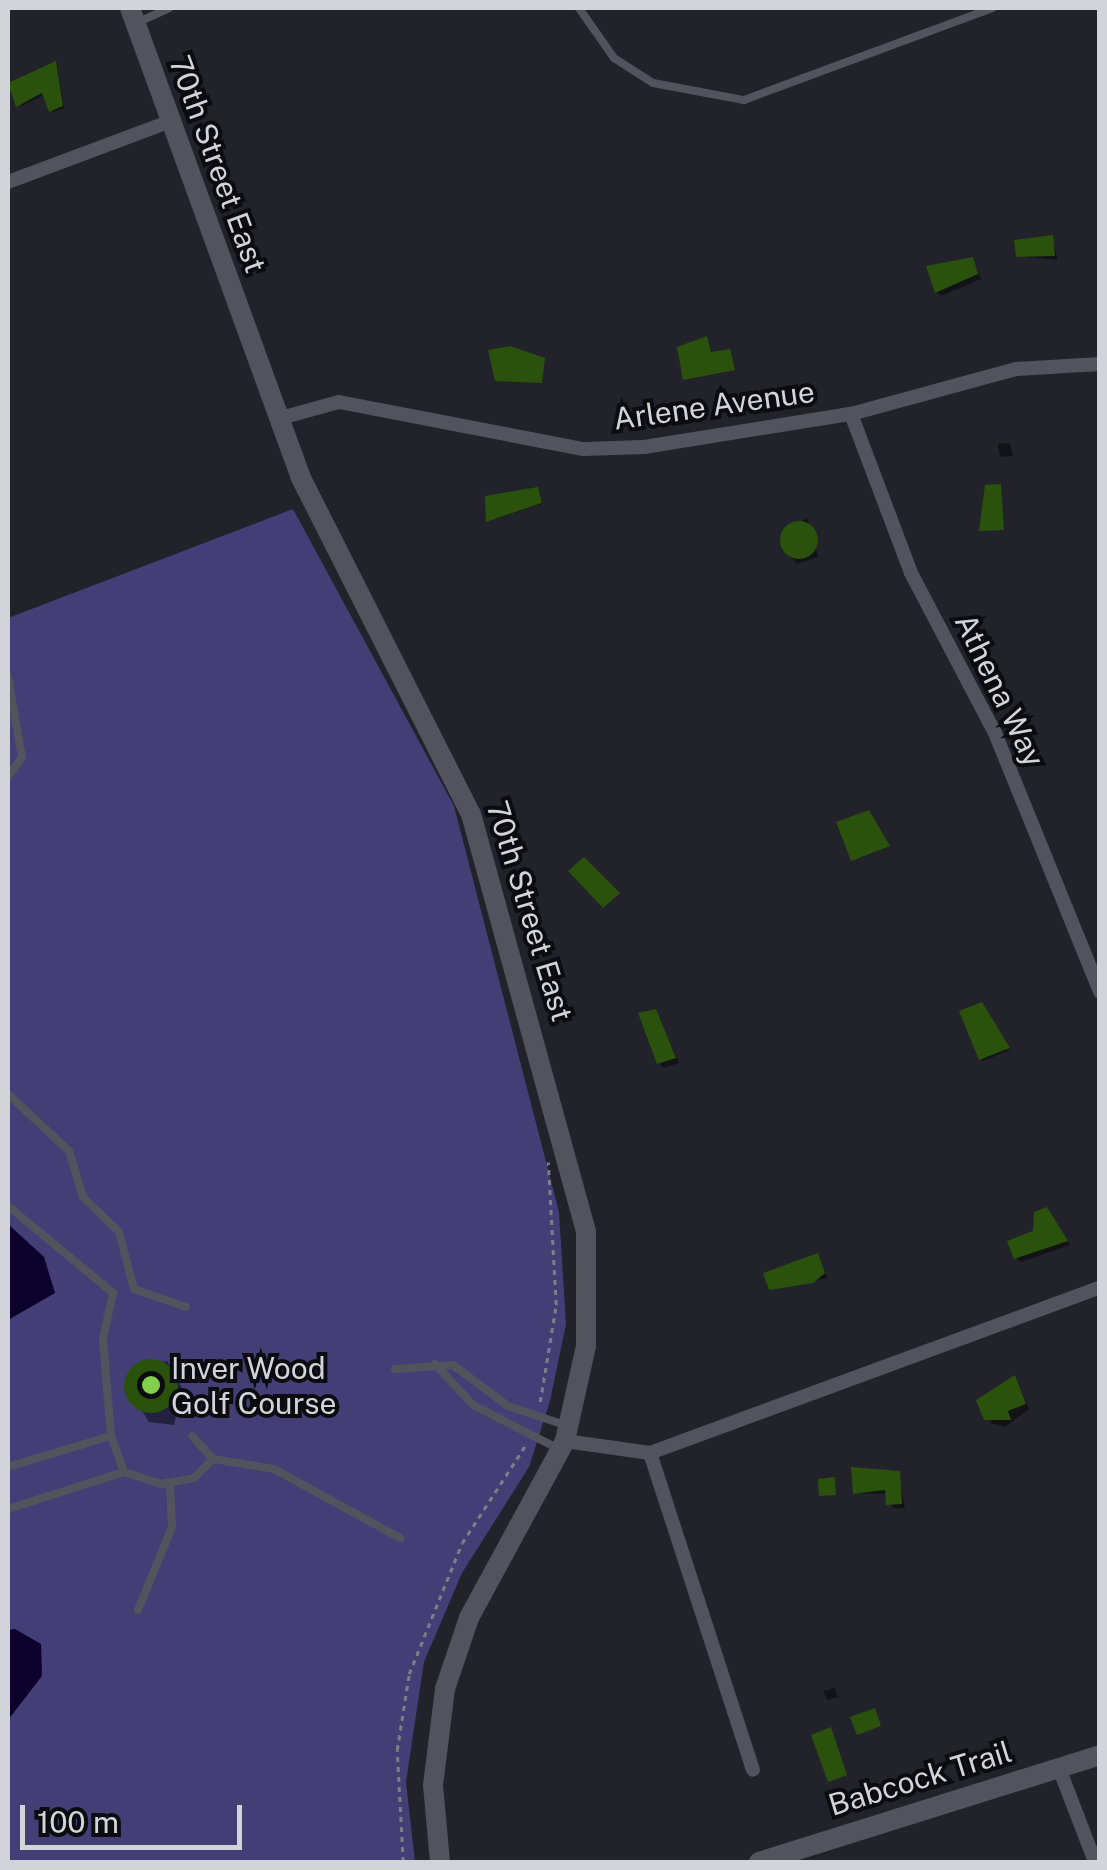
<!DOCTYPE html>
<html>
<head>
<meta charset="utf-8">
<style>
	body { margin:0 }
	#map { position:relative; width:1107px; height:1870px; overflow:hidden; background:#22222b; font-family:"Public Sans",sans-serif }
	div>[style] { position:absolute }
	.green>* { inset:0; background:#433f76 }
	.water>* { inset:0; background:#0b012c }
	.shadow>* { inset:0; background:#0007 }
	.building>* { inset:0; background:#2b520c }
	.round { border-radius:50% }
	.path>* { height:2.5px; margin-top:-1.25px; transform-origin:0; background:repeating-linear-gradient(90deg,#7d7e85 0 5px,transparent 0 10px) }
	.lane>* { height:8px; margin:-4px; padding:0 4px; transform-origin:4px; border-radius:4px; background:#53535e }
	.street>* { height:14px; margin:-7px; padding:0 7px; transform-origin:7px; border-radius:7px; background:#53535e }
	.secondary>* { height:20px; margin:-10px; padding:0 10px; transform-origin:10px; border-radius:10px; background:#53535e }
	.dots>* { width:28px; height:28px; translate:-50% -50%; box-sizing:border-box; border:5px solid #0c0c10; border-radius:50% }
	span { translate:-50% -50%; white-space:nowrap; text-align:center; line-height:1.15; -webkit-text-stroke:8px #0c0c10; paint-order:stroke }
	.street-label { font-size:30px; color:#d3d4da }
	.poi-label { font-size:30px; color:#d3d4da }
	.left { translate:0 -50%; text-align:left }
	.frame { position:absolute; inset:0; border:10px solid #d3d4da; pointer-events:none }
	.scale { position:absolute; left:20px; top:1805px; width:222px; height:45px; box-sizing:border-box; border:5px solid #d3d4da; border-top:0; padding-left:12px; font-size:30px; line-height:35px; white-space:nowrap; color:#d3d4da; -webkit-text-stroke:8px #0c0c10; paint-order:stroke }
</style>
</head>
<body>
<div id="map">
	<div class="green">
		<i style="clip-path:polygon(293px 509px,454px 806px,559px 1212px,566px 1324px,550px 1401px,529px 1467px,462px 1573px,424px 1662px,406px 1782px,415px 1862px,8px 1862px,8px 618px)"></i>
	</div>
	<div class="water">
		<i style="clip-path:polygon(8px 1224px,44px 1257px,55px 1293px,8px 1320px)"></i>
		<i style="clip-path:polygon(15px 1629px,41px 1644px,42px 1676px,8px 1720px,8px 1630px)"></i>
	</div>
	<div class="shadow">
		<i style="clip-path:polygon(57px 65px,64px 108px,53px 112px,45px 94px,20px 107px)"></i>
		<i style="clip-path:polygon(1052px 238px,1058px 260px,1018px 256px)"></i>
		<i style="clip-path:polygon(972px 259px,981px 279px,941px 296px,937px 292px)"></i>
		<i style="clip-path:polygon(998px 444px,1010px 443px,1013px 456px,1000px 457px)"></i>
		<i style="clip-path:polygon(538px 492px,542px 504px,488px 521px)"></i>
		<i style="clip-path:polygon(807px 518px,818px 557px,797px 564px,780px 536px)"></i>
		<i style="clip-path:polygon(983px 1006px,1010px 1050px,983px 1061px,981px 1059px)"></i>
		<i style="clip-path:polygon(655px 1012px,679px 1063px,664px 1068px,659px 1063px)"></i>
		<i style="clip-path:polygon(1051px 1215px,1070px 1245px,1021px 1262px,1016px 1258px)"></i>
		<i style="clip-path:polygon(817px 1256px,828px 1278px,771px 1289px)"></i>
		<i style="clip-path:polygon(167px 1361px,182px 1388px,174px 1425px,149px 1422px,131px 1393px,133px 1366px)"></i>
		<i style="clip-path:polygon(1015px 1378px,1029px 1409px,1005px 1427px,990px 1423px)"></i>
		<i style="clip-path:polygon(898px 1473px,905px 1508px,893px 1508px,888px 1494px,855px 1493px)"></i>
		<i style="clip-path:polygon(834px 1688px,838px 1697px,827px 1700px,823px 1691px)"></i>
	</div>
	<div class="building">
		<i style="clip-path:polygon(56px 61px,63px 106px,49px 112px,42px 93px,16px 107px,8px 83px)"></i>
		<i style="clip-path:polygon(1053px 235px,1055px 256px,1016px 257px,1014px 240px)"></i>
		<i style="clip-path:polygon(973px 257px,978px 274px,935px 293px,926px 266px)"></i>
		<i style="clip-path:polygon(707px 336px,711px 352px,730px 349px,735px 370px,683px 380px,677px 347px)"></i>
		<i style="clip-path:polygon(510px 346px,545px 358px,542px 383px,495px 381px,488px 350px)"></i>
		<i style="clip-path:polygon(1001px 484px,1004px 530px,979px 531px,985px 485px)"></i>
		<i style="clip-path:polygon(538px 487px,542px 503px,486px 522px,485px 496px)"></i>
		<i class="round" style="left:780px;top:521px;width:38px;height:38px"></i>
		<i style="clip-path:polygon(869px 810px,890px 846px,851px 861px,836px 822px)"></i>
		<i style="clip-path:polygon(584px 857px,620px 893px,603px 908px,568px 871px)"></i>
		<i style="clip-path:polygon(982px 1002px,1010px 1048px,979px 1060px,959px 1011px)"></i>
		<i style="clip-path:polygon(656px 1009px,676px 1058px,657px 1064px,638px 1013px)"></i>
		<i style="clip-path:polygon(1047px 1207px,1068px 1241px,1014px 1259px,1007px 1241px,1033px 1231px,1034px 1212px)"></i>
		<i style="clip-path:polygon(818px 1253px,825px 1273px,813px 1283px,769px 1290px,763px 1273px)"></i>
		<i class="round" style="left:124px;top:1359px;width:54px;height:54px"></i>
		<i style="clip-path:polygon(1015px 1375px,1026px 1404px,1008px 1411px,1011px 1420px,984px 1420px,976px 1400px)"></i>
		<i style="clip-path:polygon(851px 1467px,900px 1471px,902px 1504px,886px 1505px,885px 1490px,853px 1494px)"></i>
		<i style="clip-path:polygon(835px 1477px,836px 1495px,819px 1496px,818px 1479px)"></i>
		<i style="clip-path:polygon(875px 1708px,881px 1726px,857px 1735px,850px 1717px)"></i>
		<i style="clip-path:polygon(831px 1727px,847px 1775px,828px 1782px,811px 1735px)"></i>
	</div>
	<div class="path">
		<i style="left:540px;top:1402px;width:98px;rotate:-80.6deg"></i>
		<i style="left:556px;top:1305px;width:143px;rotate:-93.2deg"></i>
		<i style="left:403px;top:1862px;width:112px;rotate:-93.1deg"></i>
		<i style="left:397px;top:1750px;width:77px;rotate:-81deg"></i>
		<i style="left:409px;top:1674px;width:141px;rotate:-68deg"></i>
		<i style="left:462px;top:1543px;width:116px;rotate:-57deg"></i>
	</div>
	<div class="lane">
		<i style="left:579px;top:8px;width:61px;rotate:55deg"></i>
		<i style="left:614px;top:58px;width:46px;rotate:32.7deg"></i>
		<i style="left:653px;top:83px;width:93px;rotate:10.6deg"></i>
		<i style="left:744px;top:100px;width:265px;rotate:-20.3deg"></i>
		<i style="left:136px;top:23px;width:36px;rotate:-24deg"></i>
		<i style="left:8px;top:677px;width:81px;rotate:80.1deg"></i>
		<i style="left:22px;top:757px;width:24px;rotate:125deg"></i>
		<i style="left:8px;top:1094px;width:83px;rotate:43.1deg"></i>
		<i style="left:69px;top:1151px;width:48px;rotate:73.1deg"></i>
		<i style="left:83px;top:1197px;width:50px;rotate:44.2deg"></i>
		<i style="left:119px;top:1232px;width:59px;rotate:75.3deg"></i>
		<i style="left:134px;top:1289px;width:55px;rotate:19.1deg"></i>
		<i style="left:8px;top:1206px;width:136px;rotate:39.6deg"></i>
		<i style="left:113px;top:1293px;width:47px;rotate:102.3deg"></i>
		<i style="left:103px;top:1339px;width:97px;rotate:85.3deg"></i>
		<i style="left:111px;top:1436px;width:38px;rotate:70deg"></i>
		<i style="left:124px;top:1472px;width:39px;rotate:18deg"></i>
		<i style="left:161px;top:1484px;width:34px;rotate:-10deg"></i>
		<i style="left:194px;top:1478px;width:27px;rotate:-45deg"></i>
		<i style="left:213px;top:1459px;width:31px;rotate:-132deg"></i>
		<i style="left:435px;top:1364px;width:56px;rotate:47.2deg"></i>
		<i style="left:473px;top:1405px;width:94px;rotate:27.1deg"></i>
		<i style="left:395px;top:1369px;width:58px;rotate:-3.9deg"></i>
		<i style="left:453px;top:1365px;width:69px;rotate:36.7deg"></i>
		<i style="left:508px;top:1406px;width:60px;rotate:18.4deg"></i>
		<i style="left:213px;top:1459px;width:62px;rotate:9.3deg"></i>
		<i style="left:274px;top:1469px;width:144px;rotate:28.7deg"></i>
		<i style="left:8px;top:1467px;width:108px;rotate:-16.8deg"></i>
		<i style="left:8px;top:1509px;width:122px;rotate:-17.7deg"></i>
		<i style="left:138px;top:1610px;width:90px;rotate:-67.7deg"></i>
		<i style="left:172px;top:1527px;width:44px;rotate:-92.6deg"></i>
	</div>
	<div class="street">
		<i style="left:8px;top:182px;width:174px;rotate:-20.5deg"></i>
		<i style="left:851px;top:414px;width:170px;rotate:69.3deg"></i>
		<i style="left:911px;top:573px;width:181px;rotate:62.3deg"></i>
		<i style="left:995px;top:733px;width:279px;rotate:67.9deg"></i>
		<i style="left:277px;top:419px;width:64px;rotate:-15.3deg"></i>
		<i style="left:339px;top:402px;width:249px;rotate:10.9deg"></i>
		<i style="left:584px;top:449px;width:60px;rotate:-1.9deg"></i>
		<i style="left:644px;top:447px;width:210px;rotate:-9.1deg"></i>
		<i style="left:851px;top:414px;width:171px;rotate:-15.3deg"></i>
		<i style="left:1016px;top:369px;width:84px;rotate:-3.4deg"></i>
		<i style="left:565px;top:1441px;width:86px;rotate:8deg"></i>
		<i style="left:650px;top:1453px;width:480px;rotate:-20.2deg"></i>
		<i style="left:650px;top:1453px;width:333px;rotate:72deg"></i>
		<i style="left:1059px;top:1768px;width:101px;rotate:69deg"></i>
	</div>
	<div class="secondary">
		<i style="left:130px;top:8px;width:498px;rotate:70deg"></i>
		<i style="left:300px;top:476px;width:379px;rotate:63.2deg"></i>
		<i style="left:471px;top:814px;width:433px;rotate:74.6deg"></i>
		<i style="left:586px;top:1231px;width:115px;rotate:90deg"></i>
		<i style="left:586px;top:1346px;width:97px;rotate:102.5deg"></i>
		<i style="left:565px;top:1441px;width:201px;rotate:118.5deg"></i>
		<i style="left:469px;top:1618px;width:75px;rotate:108.7deg"></i>
		<i style="left:445px;top:1689px;width:97px;rotate:97.1deg"></i>
		<i style="left:433px;top:1785px;width:77px;rotate:84.8deg"></i>
		<i style="left:759px;top:1862px;width:357px;rotate:-17.4deg"></i>
	</div>
	<div class="dots">
		<i style="left:151px;top:1385px;background:#83d04f"></i>
	</div>
	<div class="street-label">
		<span style="left:218px;top:164px;rotate:70deg">70th Street East</span>
		<span style="left:714px;top:405px;rotate:-8deg">Arlene Avenue</span>
		<span style="left:1000px;top:690px;rotate:64deg">Athena Way</span>
		<span style="left:530px;top:911px;rotate:73deg">70th Street East</span>
		<span style="left:920px;top:1778px;rotate:-17deg">Babcock Trail</span>
	</div>
	<div class="poi-label">
		<span class="left" style="left:171px;top:1385px">Inver Wood<br>Golf Course</span>
	</div>
	<div class="frame"></div>
	<div class="scale">100 m</div>
</div>
</body>
</html>
